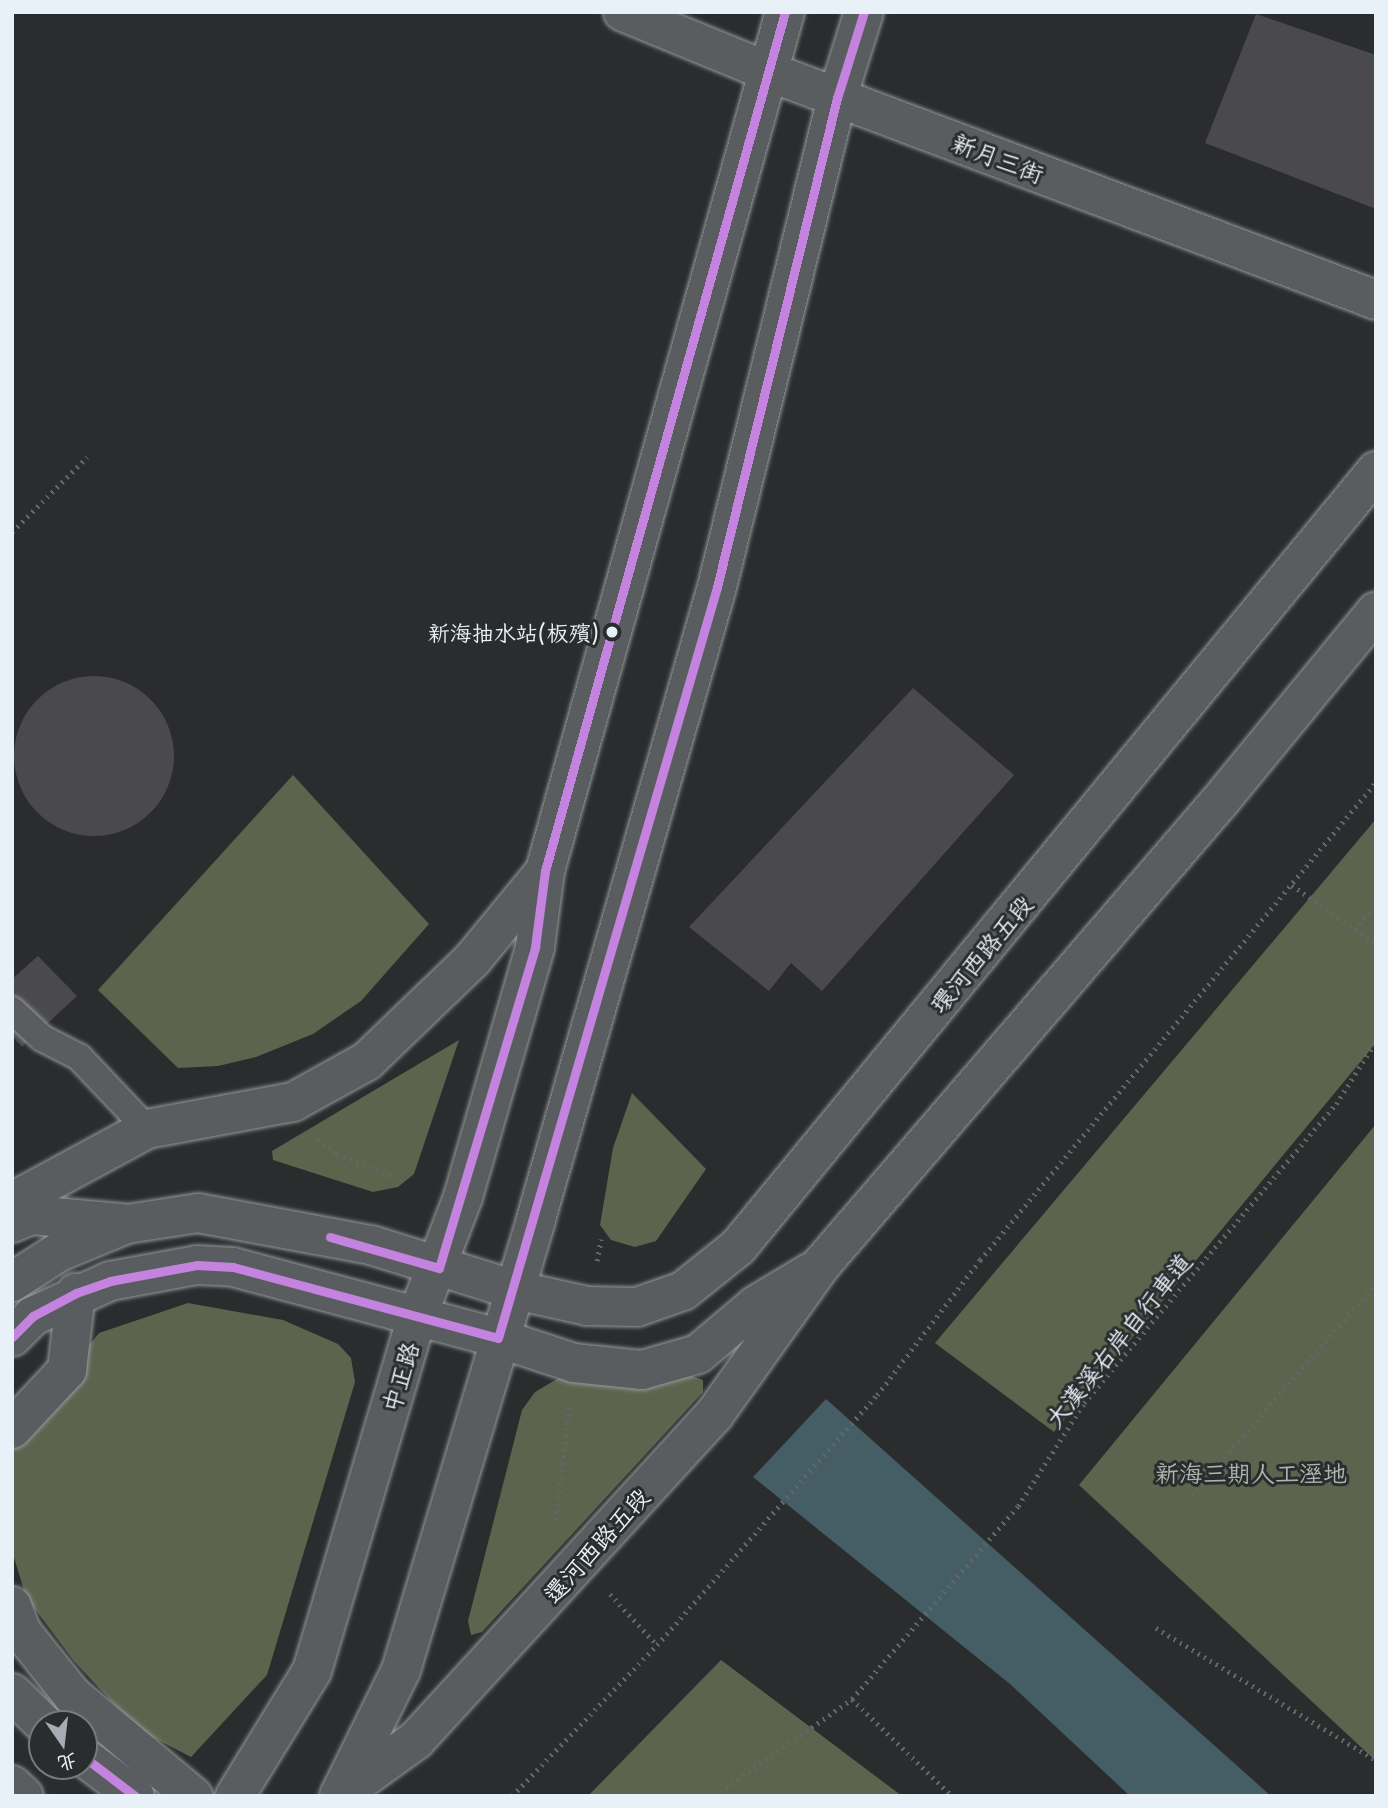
<!DOCTYPE html>
<html>
<head>
<meta charset="utf-8">
<style>
	body { margin:0 }
	#map { position:relative; width:1388px; height:1808px; overflow:hidden; background:#2b2c2d; font-family:"Playpen Sans","LXGW WenKai TC",sans-serif }
	div>[style] { position:absolute }
	.green>* { inset:0; background:#5d644e }
	.water>* { inset:0; background:#455e66 }
	.building>* { inset:0; background:#4a4a4e }
	.round { border-radius:50% }
	.path>* { height:4.5px; margin-top:-2.25px; transform-origin:0; background:repeating-linear-gradient(90deg,#636566 0 2px,transparent 0 7px) }
	.roads { filter:drop-shadow(0 0 2px #96989a) drop-shadow(0 0 2px #96989a) }
	.lane>* { height:26px; margin:-13px; padding:0 13px; transform-origin:13px; border-radius:13px; background:#5a5d60 }
	.street>* { height:38px; margin:-19px; padding:0 19px; transform-origin:19px; border-radius:19px; background:#5a5d60 }
	.secondary>* { height:38px; margin:-19px; padding:0 19px; transform-origin:19px; border-radius:19px; background:#5a5d60 }
	.bus-1>* { height:9px; margin:-4.5px; padding:0 4.5px; transform-origin:4.5px; border-radius:4.5px; background:#c483df }
	.dots>* { width:19px; height:19px; translate:-50% -50%; box-sizing:border-box; border:4px solid #2a2d2e; border-radius:50% }
	span { translate:-50% -50%; white-space:nowrap; text-align:center; line-height:1.15; -webkit-text-stroke:6px #2a2d2e; paint-order:stroke }
	.bus-label { font-size:22px; color:#e8f1f8 }
	.right { translate:-100% -50%; text-align:right }
	.street-label { font-size:24px; color:#e8f1f8 }
	.park-label { font-size:24px; color:#adb6ae }
	.frame { position:absolute; inset:0; border:14px solid #e8f1f8; pointer-events:none }
	.north { position:absolute; left:28px; top:1710px; width:70px; height:70px; box-sizing:border-box; background:#2a2d2e; border:2px solid #767b7f; border-radius:50%; rotate:166deg; font-size:19px; font-weight:700; line-height:28px; text-align:center; color:#e8f1f8 }
	.north::after { content:''; display:block; margin:auto; width:24px; height:32px; background:#a6acb1; clip-path:polygon(50% 0,100% 100%,50% 72%,0 100%) }
</style>
</head>
<body>
<div id="map">
	<div class="green">
		<i style="clip-path:polygon(293px 775px,429px 924px,361px 1001px,313px 1034px,256px 1057px,218px 1066px,178px 1068px,98px 990px)"></i>
		<i style="clip-path:polygon(1376px 819px,1376px 1043px,1054px 1432px,935px 1343px)"></i>
		<i style="clip-path:polygon(459px 1040px,414px 1174px,398px 1187px,373px 1192px,273px 1160px,272px 1151px)"></i>
		<i style="clip-path:polygon(632px 1093px,706px 1169px,656px 1241px,635px 1247px,611px 1240px,600px 1225px,613px 1148px)"></i>
		<i style="clip-path:polygon(1376px 1124px,1376px 1761px,1079px 1485px)"></i>
		<i style="clip-path:polygon(188px 1303px,283px 1320px,338px 1344px,351px 1358px,355px 1382px,267px 1675px,191px 1757px,137px 1729px,74px 1661px,26px 1597px,12px 1551px,12px 1447px,41px 1404px,99px 1333px)"></i>
		<i style="clip-path:polygon(569px 1372px,643px 1384px,692px 1376px,703px 1380px,703px 1392px,482px 1632px,471px 1635px,468px 1621px,522px 1410px,535px 1392px)"></i>
		<i style="clip-path:polygon(721px 1660px,902px 1796px,588px 1796px)"></i>
	</div>
	<div class="water">
		<i style="clip-path:polygon(826px 1399px,1271px 1796px,1130px 1796px,1010px 1684px,753px 1477px)"></i>
	</div>
	<div class="building">
		<i style="clip-path:polygon(1256px 14px,1376px 55px,1376px 209px,1205px 143px)"></i>
		<i class="round" style="left:14px;top:676px;width:160px;height:160px"></i>
		<i style="clip-path:polygon(913px 688px,1014px 775px,822px 991px,791px 963px,769px 991px,689px 927px)"></i>
		<i style="clip-path:polygon(38px 956px,77px 996px,22px 1047px,12px 1036px,12px 979px)"></i>
	</div>
	<div class="path">
		<i style="left:12px;top:532px;width:106px;rotate:-45deg"></i>
		<i style="left:1292px;top:885px;width:103px;rotate:35.1deg"></i>
		<i style="left:1355px;top:930px;width:33px;rotate:-51deg"></i>
		<i style="left:318px;top:1139px;width:24px;rotate:38deg"></i>
		<i style="left:337px;top:1154px;width:62px;rotate:21.6deg"></i>
		<i style="left:597px;top:1261px;width:22px;rotate:-80deg"></i>
		<i style="left:1192px;top:1495px;width:281px;rotate:-49deg"></i>
		<i style="left:556px;top:1520px;width:114px;rotate:-83.4deg"></i>
		<i style="left:610px;top:1594px;width:69px;rotate:47.3deg"></i>
		<i style="left:1156px;top:1628px;width:257px;rotate:31deg"></i>
		<i style="left:852px;top:1699px;width:139px;rotate:44.1deg"></i>
		<i style="left:512px;top:1796px;width:209px;rotate:-46.2deg"></i>
		<i style="left:657px;top:1645px;width:333px;rotate:-48.7deg"></i>
		<i style="left:877px;top:1395px;width:170px;rotate:-52.7deg"></i>
		<i style="left:980px;top:1260px;width:621px;rotate:-50.36deg"></i>
		<i style="left:714px;top:1796px;width:169px;rotate:-35.1deg"></i>
		<i style="left:852px;top:1699px;width:255px;rotate:-49.3deg"></i>
		<i style="left:1018px;top:1506px;width:122px;rotate:-57.3deg"></i>
		<i style="left:1084px;top:1403px;width:391px;rotate:-49.9deg"></i>
		<i style="left:1336px;top:1104px;width:75px;rotate:-57.6deg"></i>
	</div>
	<div class="roads">
		<div class="lane">
			<i style="left:12px;top:1010px;width:41px;rotate:43deg"></i>
			<i style="left:42px;top:1038px;width:42px;rotate:27.2deg"></i>
			<i style="left:79px;top:1057px;width:99px;rotate:46.6deg"></i>
		</div>
		<div class="street">
			<i style="left:623px;top:12px;width:156px;rotate:22.3deg"></i>
			<i style="left:767px;top:71px;width:651px;rotate:20.61deg"></i>
		</div>
		<div class="secondary">
			<i style="left:12px;top:1202px;width:153px;rotate:-28.4deg"></i>
			<i style="left:147px;top:1129px;width:148px;rotate:-10.5deg"></i>
			<i style="left:293px;top:1102px;width:85px;rotate:-29deg"></i>
			<i style="left:367px;top:1061px;width:146px;rotate:-43.9deg"></i>
			<i style="left:472px;top:960px;width:115px;rotate:-50.6deg"></i>
			<i style="left:12px;top:1223px;width:21px;rotate:-23deg"></i>
			<i style="left:31px;top:1215px;width:91px;rotate:5deg"></i>
			<i style="left:12px;top:1282px;width:56px;rotate:-32.6deg"></i>
			<i style="left:59px;top:1252px;width:74px;rotate:-22.4deg"></i>
			<i style="left:127px;top:1224px;width:72px;rotate:-8.8deg"></i>
			<i style="left:198px;top:1213px;width:176px;rotate:10.5deg"></i>
			<i style="left:371px;top:1245px;width:151px;rotate:17.4deg"></i>
			<i style="left:515px;top:1290px;width:74px;rotate:12.5deg"></i>
			<i style="left:587px;top:1306px;width:50px;rotate:1.1deg"></i>
			<i style="left:637px;top:1307px;width:49px;rotate:-19.2deg"></i>
			<i style="left:683px;top:1291px;width:70px;rotate:-38.7deg"></i>
			<i style="left:738px;top:1247px;width:1005px;rotate:-50.57deg"></i>
			<i style="left:12px;top:1337px;width:30px;rotate:-45deg"></i>
			<i style="left:33px;top:1316px;width:85px;rotate:-24.4deg"></i>
			<i style="left:110px;top:1281px;width:88px;rotate:-10.4deg"></i>
			<i style="left:197px;top:1265px;width:36px;rotate:3deg"></i>
			<i style="left:233px;top:1267px;width:274px;rotate:15deg"></i>
			<i style="left:498px;top:1338px;width:80px;rotate:18.2deg"></i>
			<i style="left:574px;top:1363px;width:68px;rotate:5.9deg"></i>
			<i style="left:642px;top:1370px;width:58px;rotate:-15.9deg"></i>
			<i style="left:698px;top:1354px;width:76px;rotate:-40.2deg"></i>
			<i style="left:756px;top:1305px;width:64px;rotate:-31deg"></i>
			<i style="left:12px;top:1429px;width:81px;rotate:-47deg"></i>
			<i style="left:67px;top:1370px;width:78px;rotate:-83.3deg"></i>
			<i style="left:12px;top:1606px;width:27px;rotate:70deg"></i>
			<i style="left:21px;top:1631px;width:82px;rotate:51.4deg"></i>
			<i style="left:72px;top:1695px;width:158px;rotate:39.9deg"></i>
			<i style="left:12px;top:1693px;width:45px;rotate:44.1deg"></i>
			<i style="left:84px;top:1757px;width:64px;rotate:37.4deg"></i>
			<i style="left:12px;top:1785px;width:16px;rotate:43deg"></i>
			<i style="left:344px;top:1792px;width:89px;rotate:-35.8deg"></i>
			<i style="left:416px;top:1740px;width:441px;rotate:-47.5deg"></i>
			<i style="left:714px;top:1415px;width:184px;rotate:-54.5deg"></i>
			<i style="left:821px;top:1265px;width:613px;rotate:-49.3deg"></i>
			<i style="left:1221px;top:800px;width:244px;rotate:-50.6deg"></i>
			<i style="left:235px;top:1796px;width:147px;rotate:-58.4deg"></i>
			<i style="left:312px;top:1671px;width:369px;rotate:-73.5deg"></i>
			<i style="left:417px;top:1317px;width:129px;rotate:-69deg"></i>
			<i style="left:463px;top:1197px;width:260px;rotate:-73.9deg"></i>
			<i style="left:535px;top:947px;width:77px;rotate:-82.5deg"></i>
			<i style="left:545px;top:871px;width:892px;rotate:-74.39deg"></i>
			<i style="left:339px;top:1796px;width:140px;rotate:-63.8deg"></i>
			<i style="left:401px;top:1670px;width:471px;rotate:-73.3deg"></i>
			<i style="left:536px;top:1219px;width:657px;rotate:-74.02deg"></i>
			<i style="left:717px;top:587px;width:504px;rotate:-76.21deg"></i>
			<i style="left:837px;top:98px;width:90px;rotate:-72.6deg"></i>
		</div>
	</div>
	<div class="bus-1">
		<i style="left:330px;top:1237px;width:113px;rotate:15.9deg"></i>
		<i style="left:439px;top:1268px;width:335px;rotate:-73.3deg"></i>
		<i style="left:535px;top:947px;width:77px;rotate:-82.5deg"></i>
		<i style="left:545px;top:871px;width:892px;rotate:-74.39deg"></i>
		<i style="left:12px;top:1337px;width:30px;rotate:-45deg"></i>
		<i style="left:33px;top:1316px;width:49px;rotate:-28.1deg"></i>
		<i style="left:76px;top:1293px;width:36px;rotate:-19deg"></i>
		<i style="left:110px;top:1281px;width:88px;rotate:-10.4deg"></i>
		<i style="left:197px;top:1265px;width:36px;rotate:3deg"></i>
		<i style="left:233px;top:1267px;width:274px;rotate:15deg"></i>
		<i style="left:498px;top:1338px;width:782px;rotate:-73.74deg"></i>
		<i style="left:717px;top:587px;width:504px;rotate:-76.21deg"></i>
		<i style="left:837px;top:98px;width:90px;rotate:-72.6deg"></i>
		<i style="left:84px;top:1757px;width:64px;rotate:37.4deg"></i>
	</div>
	<div class="dots">
		<i style="left:612px;top:632px;background:#e8f1f8"></i>
	</div>
	<div class="bus-label">
		<span class="right" style="left:599px;top:632px">新海抽水站(板殯)</span>
	</div>
	<div class="street-label">
		<span style="left:998px;top:158px;rotate:21deg">新月三街</span>
		<span style="left:981px;top:954px;rotate:-50deg">環河西路五段</span>
		<span style="left:1118px;top:1340px;rotate:-51deg">大漢溪右岸自行車道</span>
		<span style="left:400px;top:1377px;rotate:-73deg">中正路</span>
		<span style="left:596px;top:1545px;rotate:-48deg">還河西路五段</span>
	</div>
	<div class="park-label">
		<span style="left:1251px;top:1473px">新海三期人工溼地</span>
	</div>
	<div class="frame"></div>
	<div class="north">北</div>
</div>
</body>
</html>
